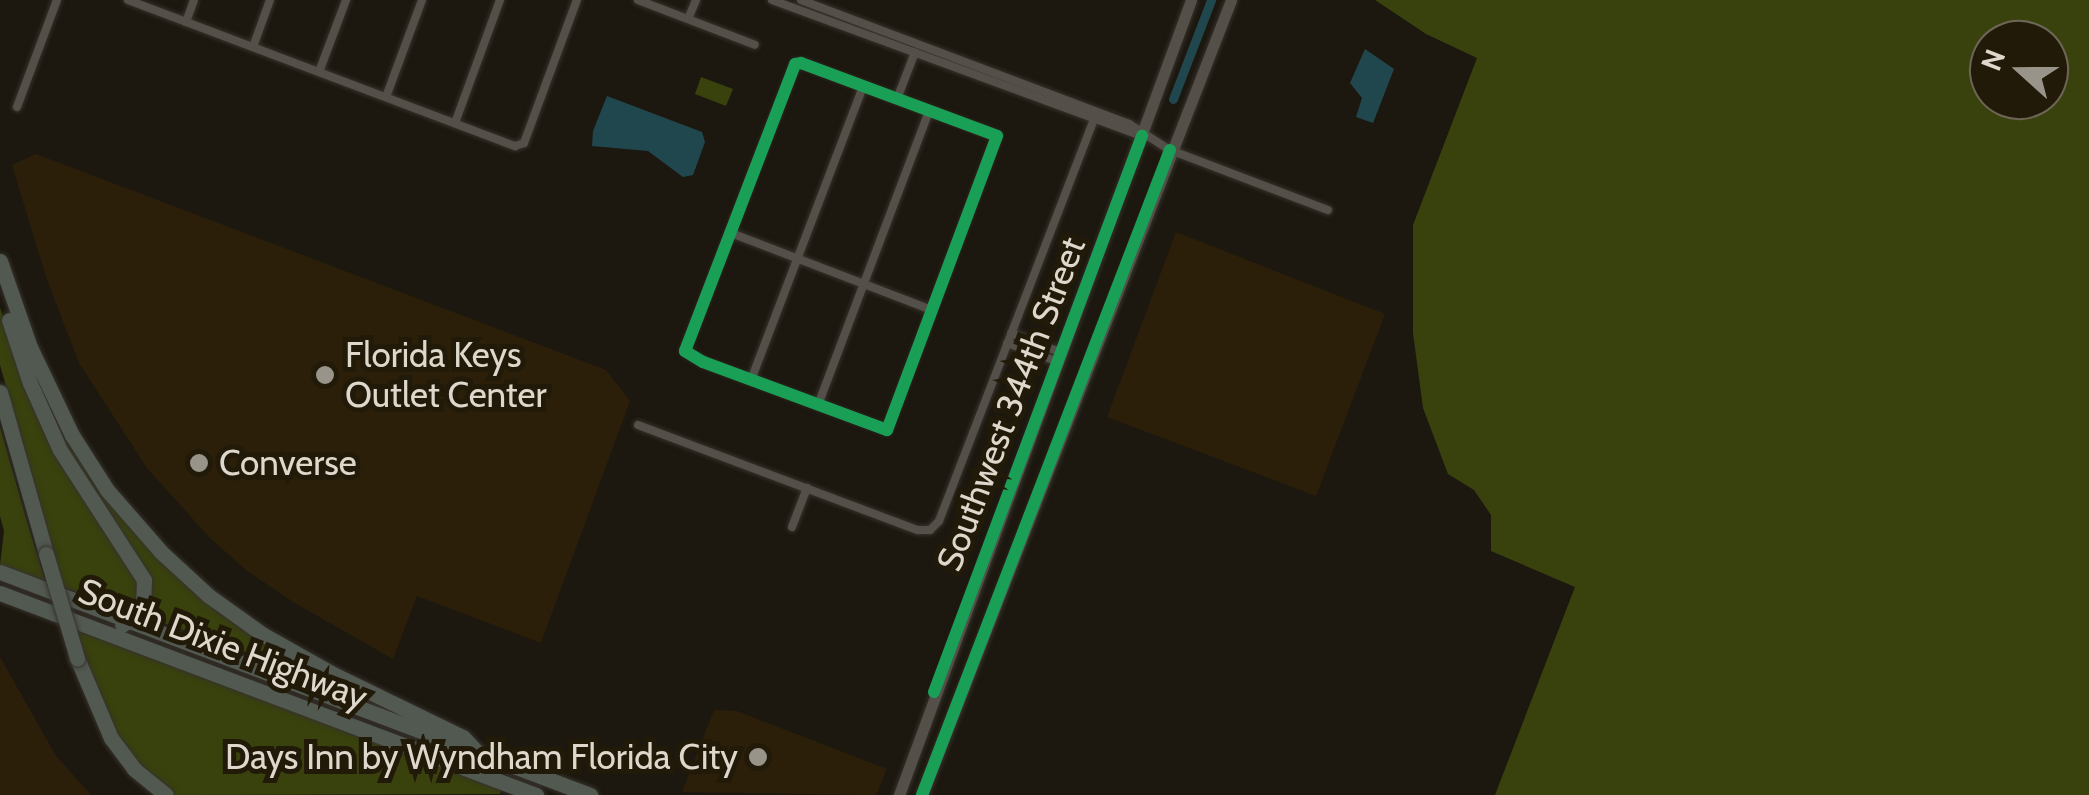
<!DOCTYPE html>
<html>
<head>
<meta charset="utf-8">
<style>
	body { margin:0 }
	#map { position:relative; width:2089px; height:795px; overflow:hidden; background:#1c180f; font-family:Cabin,sans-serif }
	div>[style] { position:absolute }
	.built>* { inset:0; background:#2b1f09 }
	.green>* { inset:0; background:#39420d }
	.water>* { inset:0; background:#21474e }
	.canal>* { height:9px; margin:-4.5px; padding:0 4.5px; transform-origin:4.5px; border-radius:4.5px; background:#21474e }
	.roads { filter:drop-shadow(0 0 2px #36322c) drop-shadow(0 0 2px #36322c) }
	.street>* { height:8px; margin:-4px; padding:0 4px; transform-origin:4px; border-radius:4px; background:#545049 }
	.secondary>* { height:11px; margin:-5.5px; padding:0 5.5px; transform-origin:5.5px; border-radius:5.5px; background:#545049 }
	.highway>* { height:15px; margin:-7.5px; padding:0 7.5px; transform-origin:7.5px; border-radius:7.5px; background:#525951 }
	.bridges { filter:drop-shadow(0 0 2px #36322c) drop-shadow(0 0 2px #36322c) }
	.highway-bridge>* { height:15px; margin:-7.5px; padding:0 7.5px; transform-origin:7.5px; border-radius:7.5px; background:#525951 }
	.cycleway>* { height:12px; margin:-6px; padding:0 6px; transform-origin:6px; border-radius:6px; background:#1a9f57 }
	.dots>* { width:28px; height:28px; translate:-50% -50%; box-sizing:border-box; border:5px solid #221a09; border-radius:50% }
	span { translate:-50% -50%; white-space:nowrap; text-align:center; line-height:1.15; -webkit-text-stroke:10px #221a09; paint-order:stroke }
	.poi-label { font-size:35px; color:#ddd7cc }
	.left { translate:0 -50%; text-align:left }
	.right { translate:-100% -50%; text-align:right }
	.street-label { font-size:35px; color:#ddd7cc }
	.north { position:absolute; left:1969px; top:20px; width:100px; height:100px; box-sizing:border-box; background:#221a09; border:2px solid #6d6657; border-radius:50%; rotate:291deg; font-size:28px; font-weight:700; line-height:40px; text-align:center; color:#ddd7cc }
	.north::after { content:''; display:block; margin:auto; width:35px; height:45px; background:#99948a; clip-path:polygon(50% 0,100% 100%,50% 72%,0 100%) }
</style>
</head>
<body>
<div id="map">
	<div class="built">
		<i style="clip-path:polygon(36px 154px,606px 370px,630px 401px,541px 643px,417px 596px,393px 659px,293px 602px,246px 570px,209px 537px,147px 468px,79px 363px,47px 280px,12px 165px)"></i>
		<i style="clip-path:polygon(1176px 232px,1385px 314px,1316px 496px,1107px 417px)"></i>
		<i style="clip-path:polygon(0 657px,56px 756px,91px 795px,0 795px)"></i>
		<i style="clip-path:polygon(714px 710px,737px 711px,887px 769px,876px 795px,682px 792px)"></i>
	</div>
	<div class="green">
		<i style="clip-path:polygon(evenodd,1375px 0,2089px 0,2089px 795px,1495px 795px,1575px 587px,1491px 551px,1491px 515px,1474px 490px,1448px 474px,1423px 408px,1413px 333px,1413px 225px,1477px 58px,1426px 34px,1375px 0,1989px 40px,2049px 40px,2049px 100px,1989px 100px,1989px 40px)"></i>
		<i style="clip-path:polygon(701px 77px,733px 89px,726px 106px,695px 94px)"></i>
		<i style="clip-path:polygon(0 308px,38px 412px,141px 582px,135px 614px,63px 587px,0 365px)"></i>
		<i style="clip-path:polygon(45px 398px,91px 480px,158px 559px,217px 612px,309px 675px,144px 616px,151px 602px,150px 578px,67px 451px)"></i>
		<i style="clip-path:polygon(0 427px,27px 522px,45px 581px,0 565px,4px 531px,0 516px)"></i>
		<i style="clip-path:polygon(75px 630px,502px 788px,500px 794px,175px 795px,133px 760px,103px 710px)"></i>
	</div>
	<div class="water">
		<i style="clip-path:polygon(1365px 49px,1394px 69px,1373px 123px,1356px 117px,1362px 98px,1350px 83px)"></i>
		<i style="clip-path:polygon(607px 96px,702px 132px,705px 142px,693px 175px,683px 177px,648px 151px,592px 146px,593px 131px)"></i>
	</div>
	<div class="canal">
		<i style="left:1173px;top:99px;width:106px;rotate:-69deg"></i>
	</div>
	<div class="roads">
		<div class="street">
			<i style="left:128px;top:0;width:414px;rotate:20.7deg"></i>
			<i style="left:515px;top:146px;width:9px;rotate:-18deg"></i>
			<i style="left:524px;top:143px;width:153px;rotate:-69.7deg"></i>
			<i style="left:638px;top:0;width:125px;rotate:21deg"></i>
			<i style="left:772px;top:0;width:394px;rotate:20.2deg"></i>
			<i style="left:801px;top:0;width:351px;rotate:20.7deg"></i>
			<i style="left:1129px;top:124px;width:49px;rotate:32.4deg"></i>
			<i style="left:1170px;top:150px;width:169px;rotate:20.8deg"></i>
			<i style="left:688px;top:19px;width:21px;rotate:-67deg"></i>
			<i style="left:186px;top:22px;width:23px;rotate:-70deg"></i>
			<i style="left:253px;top:47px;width:50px;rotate:-70.1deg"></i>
			<i style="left:801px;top:63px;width:209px;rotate:20.4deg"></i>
			<i style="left:997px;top:136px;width:314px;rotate:110.5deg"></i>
			<i style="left:887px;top:430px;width:196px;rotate:-159.7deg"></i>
			<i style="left:703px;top:362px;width:21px;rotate:-149deg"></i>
			<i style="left:685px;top:351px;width:307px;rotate:-69deg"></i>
			<i style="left:795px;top:64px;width:6px;rotate:-9deg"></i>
			<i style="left:319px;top:72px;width:77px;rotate:-69.4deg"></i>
			<i style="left:386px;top:97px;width:103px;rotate:-69.6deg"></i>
			<i style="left:897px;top:99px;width:50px;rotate:-69deg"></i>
			<i style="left:17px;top:107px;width:114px;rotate:-69.5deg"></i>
			<i style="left:455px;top:123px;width:131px;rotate:-69.9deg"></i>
			<i style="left:731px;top:233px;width:215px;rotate:21deg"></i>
			<i style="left:1011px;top:333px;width:55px;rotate:21.4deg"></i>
			<i style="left:1007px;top:343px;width:55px;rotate:20.1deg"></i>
			<i style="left:751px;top:380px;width:315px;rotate:-69.1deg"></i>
			<i style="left:818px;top:405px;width:314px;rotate:-69.3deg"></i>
			<i style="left:638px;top:425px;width:299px;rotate:20.6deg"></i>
			<i style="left:918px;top:530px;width:12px"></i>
			<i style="left:930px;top:530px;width:13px;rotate:-45deg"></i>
			<i style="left:939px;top:521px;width:429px;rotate:-68.9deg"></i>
			<i style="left:792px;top:527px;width:42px;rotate:-69deg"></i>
		</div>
		<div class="secondary">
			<i style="left:899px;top:795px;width:847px;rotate:-69.83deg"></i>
			<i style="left:922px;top:795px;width:853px;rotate:-68.76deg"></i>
		</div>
		<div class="highway">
			<i style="left:0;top:261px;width:91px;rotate:70.8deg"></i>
			<i style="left:30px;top:347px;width:98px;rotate:64.5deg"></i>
			<i style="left:72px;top:435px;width:65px;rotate:57.5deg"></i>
			<i style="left:107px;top:490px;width:82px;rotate:48.9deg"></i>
			<i style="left:161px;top:552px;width:65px;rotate:42.5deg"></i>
			<i style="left:209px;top:596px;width:65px;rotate:35.6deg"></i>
			<i style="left:262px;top:634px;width:81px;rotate:29.4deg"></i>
			<i style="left:333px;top:674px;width:144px;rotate:25.9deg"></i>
			<i style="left:463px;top:737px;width:21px;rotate:47deg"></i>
			<i style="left:9px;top:320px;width:66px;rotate:71.6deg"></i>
			<i style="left:30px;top:383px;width:73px;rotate:65.9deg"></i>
			<i style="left:60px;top:450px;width:155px;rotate:57.1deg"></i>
			<i style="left:144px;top:580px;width:29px;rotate:92deg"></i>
			<i style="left:143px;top:609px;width:26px;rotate:143deg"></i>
			<i style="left:0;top:392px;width:168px;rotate:74.1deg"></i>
			<i style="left:0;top:572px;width:631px;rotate:20.7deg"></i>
			<i style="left:0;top:593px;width:573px;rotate:20.65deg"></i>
			<i style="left:77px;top:658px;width:87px;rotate:67deg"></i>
			<i style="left:111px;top:738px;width:39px;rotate:53deg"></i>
			<i style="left:134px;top:769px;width:41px;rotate:39.1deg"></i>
		</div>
	</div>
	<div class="bridges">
		<div class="highway-bridge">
			<i style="left:46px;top:554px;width:109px;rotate:73.4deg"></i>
		</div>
	</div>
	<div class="cycleway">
		<i style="left:801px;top:63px;width:209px;rotate:20.4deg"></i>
		<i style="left:997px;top:136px;width:314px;rotate:110.5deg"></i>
		<i style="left:887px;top:430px;width:196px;rotate:-159.7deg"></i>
		<i style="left:703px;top:362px;width:21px;rotate:-149deg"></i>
		<i style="left:685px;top:351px;width:307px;rotate:-69deg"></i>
		<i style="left:795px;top:64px;width:6px;rotate:-9deg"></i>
		<i style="left:934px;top:692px;width:594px;rotate:-69.49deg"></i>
		<i style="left:922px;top:795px;width:691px;rotate:-68.97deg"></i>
	</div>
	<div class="dots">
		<i style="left:325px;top:375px;background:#99948a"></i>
		<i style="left:199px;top:463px;background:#99948a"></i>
		<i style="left:758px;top:757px;background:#99948a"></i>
	</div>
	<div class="poi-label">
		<span class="left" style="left:345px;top:375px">Florida Keys<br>Outlet Center</span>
		<span class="left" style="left:219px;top:463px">Converse</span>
		<span class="right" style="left:738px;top:757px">Days Inn by Wyndham Florida City</span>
	</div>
	<div class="street-label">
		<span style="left:1011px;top:404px;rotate:-69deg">Southwest 344th Street</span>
		<span style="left:223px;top:644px;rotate:21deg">South Dixie Highway</span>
	</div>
	<div class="north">N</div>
</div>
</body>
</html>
